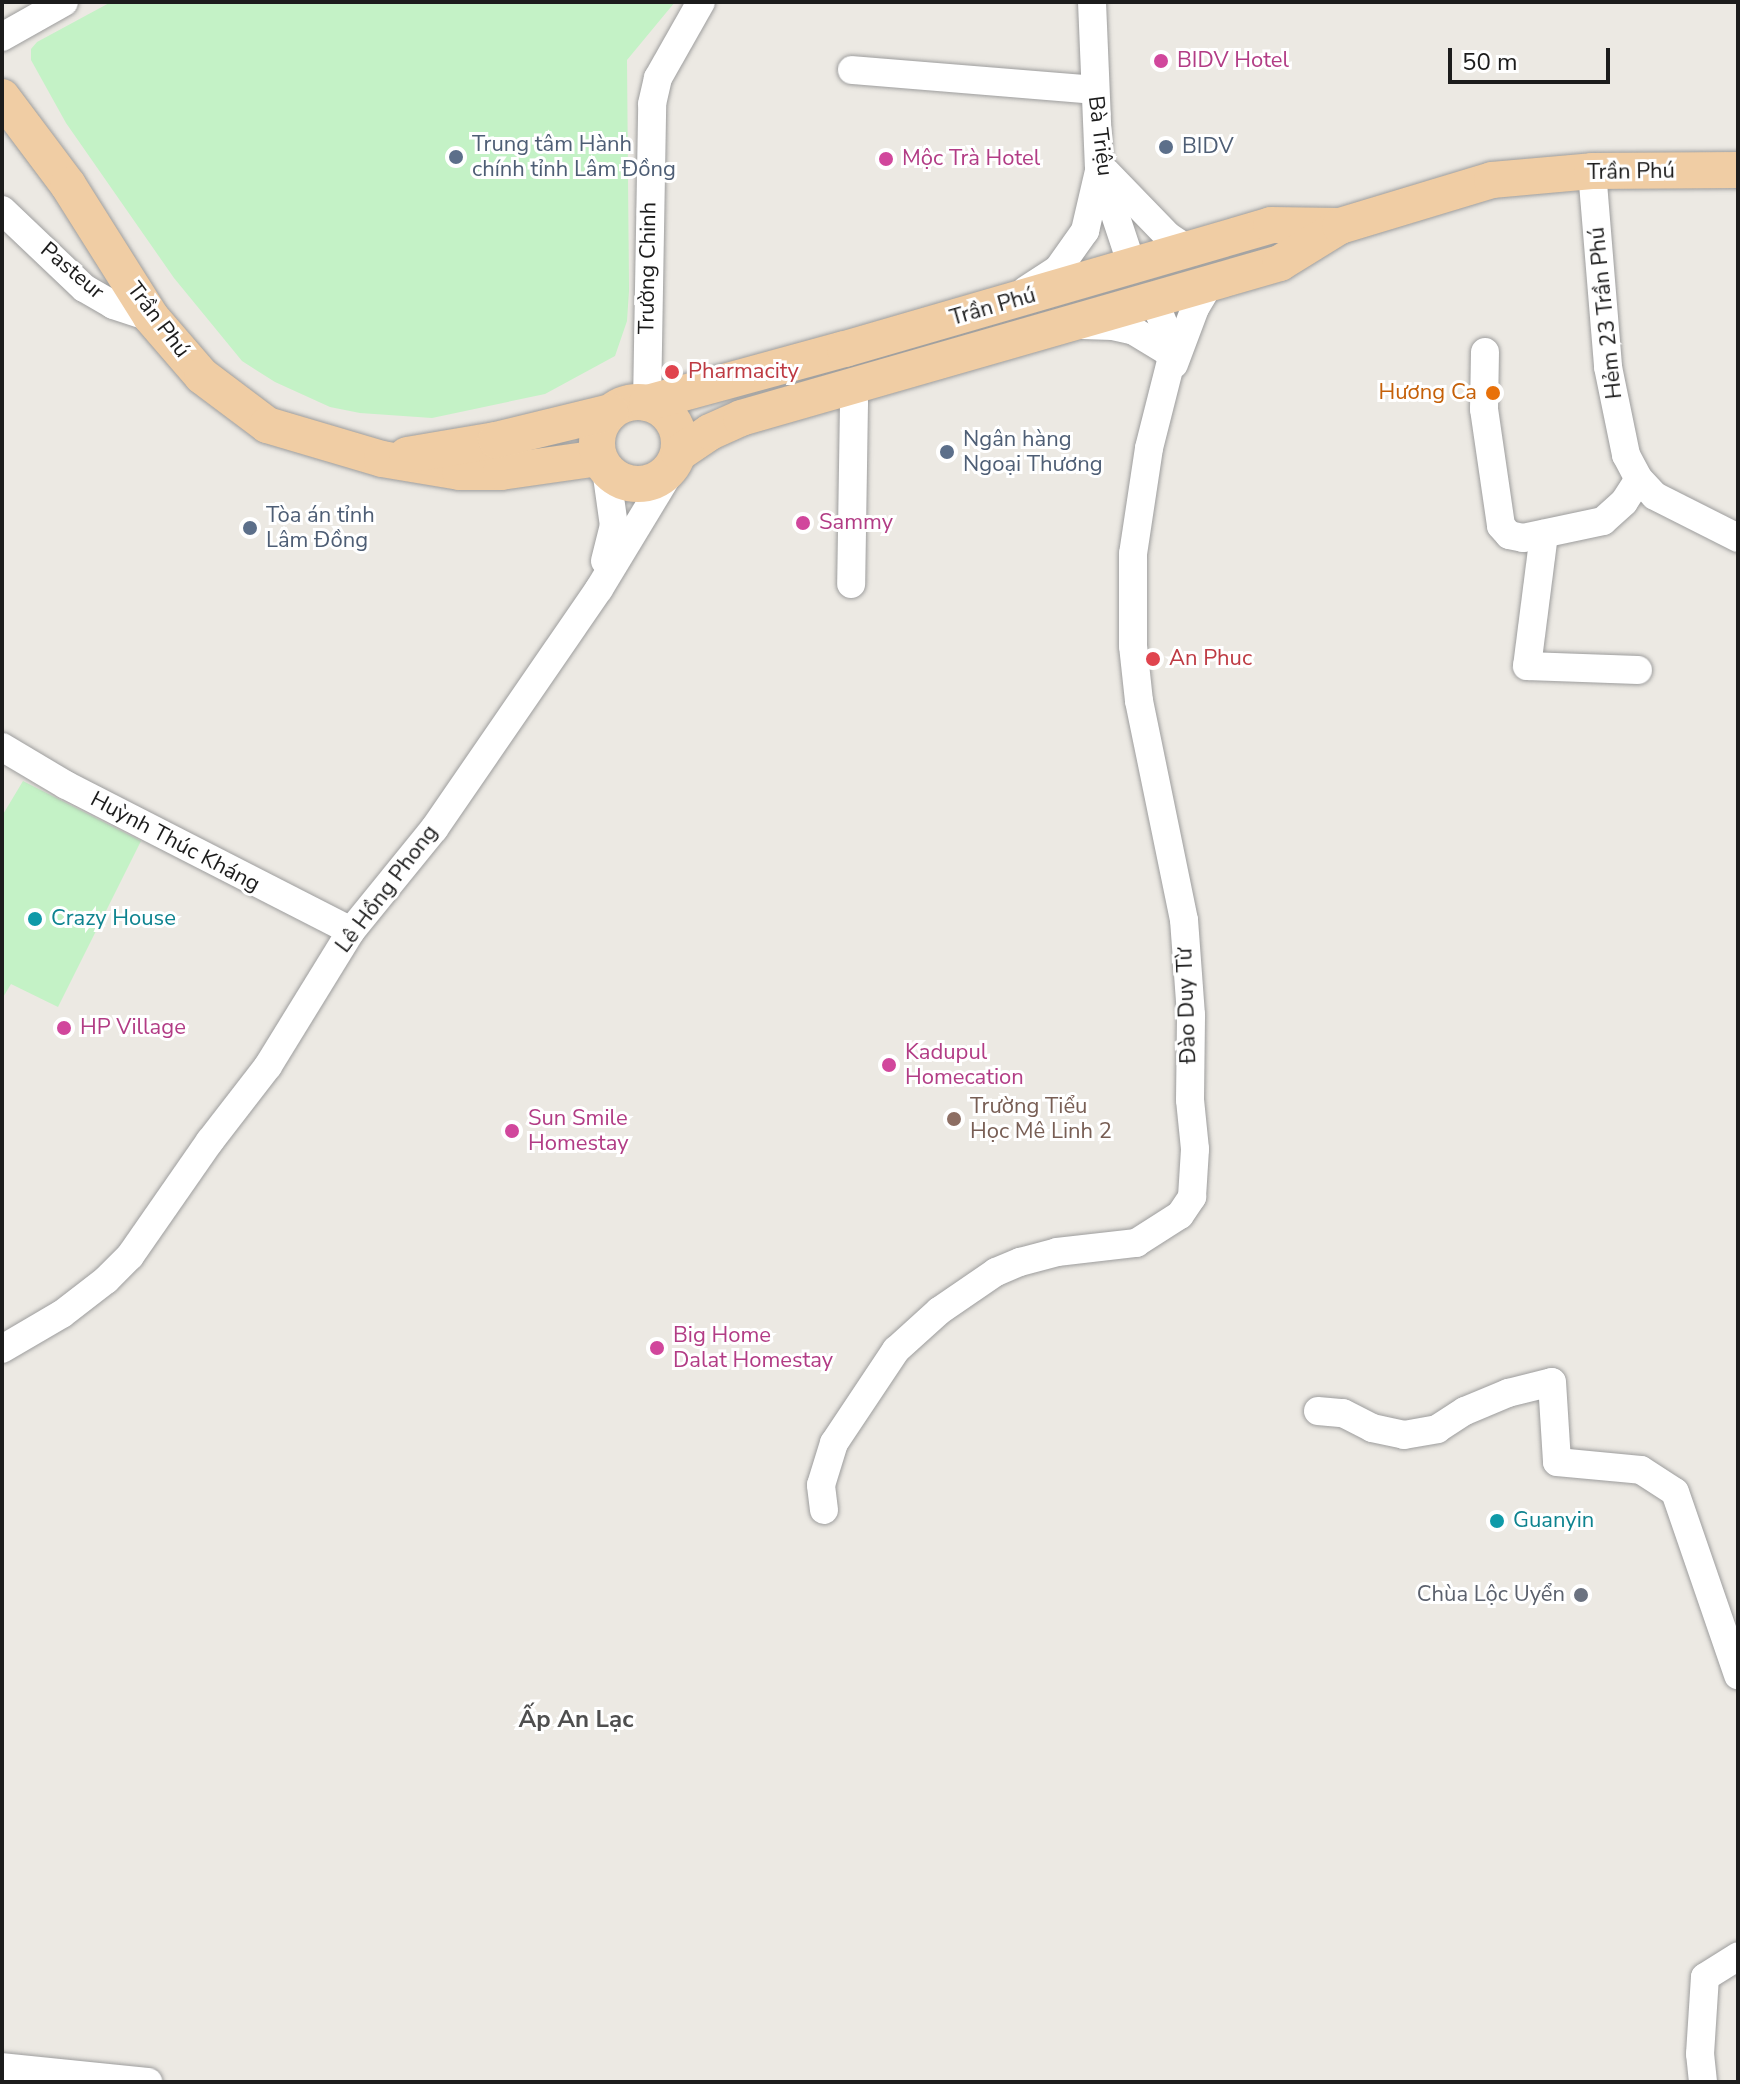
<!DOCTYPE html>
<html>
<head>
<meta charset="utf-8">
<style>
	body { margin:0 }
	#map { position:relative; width:1740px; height:2084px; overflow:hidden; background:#ece9e3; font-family:"Nunito Sans",sans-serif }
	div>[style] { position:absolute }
	.park>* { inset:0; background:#c4f2c6 }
	.roads { filter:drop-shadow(0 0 2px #9d9d9d) drop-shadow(0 0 2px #9d9d9d) }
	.minor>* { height:28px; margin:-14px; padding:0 14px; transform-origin:14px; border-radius:14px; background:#fff }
	.major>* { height:36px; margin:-18px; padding:0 18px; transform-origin:18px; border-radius:18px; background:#f0cda4 }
	.major>.ring { margin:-18px; padding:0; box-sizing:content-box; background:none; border:36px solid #f0cda4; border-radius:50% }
	.dots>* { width:22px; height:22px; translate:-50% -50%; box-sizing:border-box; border:4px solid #fff; border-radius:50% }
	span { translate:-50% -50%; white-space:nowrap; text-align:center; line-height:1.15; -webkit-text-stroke:6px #fff; paint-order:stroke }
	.hotel-label { font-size:22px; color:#b23c85 }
	.left { translate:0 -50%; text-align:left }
	.street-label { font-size:22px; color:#1c1c1c }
	.service-label { font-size:22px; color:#4e5e75 }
	.health-label { font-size:22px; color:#be3a42 }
	.food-label { font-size:22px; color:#c56008 }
	.right { translate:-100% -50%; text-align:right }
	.culture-label { font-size:22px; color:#0d838f }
	.education-label { font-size:22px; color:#785e54 }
	.worship-label { font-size:22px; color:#5b616d }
	.neighbourhood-label { font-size:24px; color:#4f4f4f; font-weight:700 }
	.frame { position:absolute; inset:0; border:4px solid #1c1c1c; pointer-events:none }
	.scale { position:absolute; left:1448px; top:48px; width:162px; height:36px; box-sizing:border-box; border:4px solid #1c1c1c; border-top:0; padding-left:10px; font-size:24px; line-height:28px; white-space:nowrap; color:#1c1c1c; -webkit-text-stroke:6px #fff; paint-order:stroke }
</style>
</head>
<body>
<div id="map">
	<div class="park">
		<i style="clip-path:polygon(111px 2px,675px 2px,627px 60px,629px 290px,627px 321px,615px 356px,545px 394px,432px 418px,360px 413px,330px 407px,275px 382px,242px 361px,174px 278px,66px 123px,31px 60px,31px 49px,37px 42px)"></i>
		<i style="clip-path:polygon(23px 781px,141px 841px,58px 1007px,11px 984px,2px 999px,2px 816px)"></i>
	</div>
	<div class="roads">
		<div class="minor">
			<i style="left:1092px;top:2px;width:164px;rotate:87.6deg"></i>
			<i style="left:1099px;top:166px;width:105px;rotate:71.7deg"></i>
			<i style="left:2px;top:37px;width:71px;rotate:-29.4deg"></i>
			<i style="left:852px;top:70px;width:243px;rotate:4.7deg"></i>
			<i style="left:1592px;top:171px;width:197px;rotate:85.3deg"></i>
			<i style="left:1608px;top:367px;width:90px;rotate:78.4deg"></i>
			<i style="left:1626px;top:455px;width:27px;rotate:62deg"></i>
			<i style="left:1639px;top:479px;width:23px;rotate:47deg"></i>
			<i style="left:1655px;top:496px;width:93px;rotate:26.8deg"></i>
			<i style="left:1106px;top:172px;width:89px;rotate:45.9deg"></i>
			<i style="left:1168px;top:236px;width:25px;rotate:34deg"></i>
			<i style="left:2px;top:210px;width:113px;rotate:43.6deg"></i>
			<i style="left:84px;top:288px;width:34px;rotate:30deg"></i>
			<i style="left:113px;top:305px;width:40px;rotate:18deg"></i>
			<i style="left:1026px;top:290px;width:38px;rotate:-33deg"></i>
			<i style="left:1058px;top:269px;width:47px;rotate:-54.6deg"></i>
			<i style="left:1085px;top:231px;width:62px;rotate:-76.9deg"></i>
			<i style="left:1082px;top:325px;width:31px;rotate:2deg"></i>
			<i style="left:1113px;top:326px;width:22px;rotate:13deg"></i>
			<i style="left:1134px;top:331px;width:42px;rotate:31.4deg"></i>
			<i style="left:1485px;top:352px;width:57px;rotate:91deg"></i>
			<i style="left:1484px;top:409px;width:118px;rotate:81.7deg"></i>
			<i style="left:1501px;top:526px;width:12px;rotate:48deg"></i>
			<i style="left:1509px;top:535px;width:14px;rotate:12deg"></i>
			<i style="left:1523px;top:538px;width:82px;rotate:-12deg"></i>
			<i style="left:1603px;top:521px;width:28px;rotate:-42deg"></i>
			<i style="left:1624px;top:502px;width:27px;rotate:-57deg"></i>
			<i style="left:1174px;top:364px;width:60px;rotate:-69.4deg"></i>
			<i style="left:1195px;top:308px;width:29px;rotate:-59deg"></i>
			<i style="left:851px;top:386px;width:17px;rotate:80deg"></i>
			<i style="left:854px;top:403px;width:181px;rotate:90.9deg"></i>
			<i style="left:647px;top:403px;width:299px;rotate:-89deg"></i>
			<i style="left:652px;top:104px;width:27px;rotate:-77deg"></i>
			<i style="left:658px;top:78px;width:87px;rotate:-60.5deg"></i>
			<i style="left:1544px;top:534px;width:133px;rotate:97.3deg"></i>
			<i style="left:1527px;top:666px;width:111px;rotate:2.1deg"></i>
			<i style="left:605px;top:561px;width:36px;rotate:-76deg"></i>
			<i style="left:614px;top:526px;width:58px;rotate:-98deg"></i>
			<i style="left:2px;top:747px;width:74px;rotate:30.7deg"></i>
			<i style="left:66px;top:785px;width:320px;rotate:27.1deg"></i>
			<i style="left:2px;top:1349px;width:69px;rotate:-30.3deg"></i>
			<i style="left:62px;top:1314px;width:56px;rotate:-37.7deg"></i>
			<i style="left:106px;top:1280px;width:34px;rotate:-45deg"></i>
			<i style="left:130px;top:1256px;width:140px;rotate:-55.2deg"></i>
			<i style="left:210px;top:1141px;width:95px;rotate:-52.3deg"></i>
			<i style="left:268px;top:1066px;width:158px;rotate:-58.4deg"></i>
			<i style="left:351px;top:931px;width:132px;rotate:-50.9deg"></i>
			<i style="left:434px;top:829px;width:291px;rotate:-55.5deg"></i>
			<i style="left:599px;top:589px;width:145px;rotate:-58.8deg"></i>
			<i style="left:1318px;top:1411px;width:25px;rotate:5deg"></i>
			<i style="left:1343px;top:1413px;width:33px;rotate:27deg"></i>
			<i style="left:1372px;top:1428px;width:33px;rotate:12deg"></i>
			<i style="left:1404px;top:1435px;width:34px;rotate:-10deg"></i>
			<i style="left:1437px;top:1429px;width:33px;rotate:-33deg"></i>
			<i style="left:1465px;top:1411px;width:47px;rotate:-22.7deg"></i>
			<i style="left:1508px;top:1393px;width:45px;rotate:-14deg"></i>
			<i style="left:1552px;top:1382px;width:80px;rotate:86.4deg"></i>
			<i style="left:1557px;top:1462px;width:84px;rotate:5.4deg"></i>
			<i style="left:1641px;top:1470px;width:40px;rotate:32.9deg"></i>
			<i style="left:1675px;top:1492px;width:194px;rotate:71deg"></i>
			<i style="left:824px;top:1510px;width:25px;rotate:-97deg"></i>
			<i style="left:821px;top:1485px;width:44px;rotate:-72.8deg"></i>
			<i style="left:834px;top:1443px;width:112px;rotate:-56.3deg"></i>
			<i style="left:896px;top:1350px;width:58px;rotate:-42.2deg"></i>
			<i style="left:939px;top:1311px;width:69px;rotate:-34.4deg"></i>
			<i style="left:996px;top:1272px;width:26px;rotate:-23deg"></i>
			<i style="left:1020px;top:1262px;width:38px;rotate:-15deg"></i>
			<i style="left:1057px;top:1252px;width:80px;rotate:-6.5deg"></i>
			<i style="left:1136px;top:1243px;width:52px;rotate:-32.5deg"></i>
			<i style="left:1180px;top:1215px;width:22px;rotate:-56deg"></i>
			<i style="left:1192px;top:1197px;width:48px;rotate:-86.4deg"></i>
			<i style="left:1195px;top:1149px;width:49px;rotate:-95.8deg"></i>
			<i style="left:1190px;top:1100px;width:85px;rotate:-89.3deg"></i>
			<i style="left:1191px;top:1015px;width:95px;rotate:-94.2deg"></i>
			<i style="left:1184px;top:920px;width:224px;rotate:-101.6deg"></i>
			<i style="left:1139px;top:701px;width:55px;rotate:-96.2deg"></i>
			<i style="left:1133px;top:646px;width:92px;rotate:-90deg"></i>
			<i style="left:1133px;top:554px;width:107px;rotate:-81.4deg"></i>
			<i style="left:1149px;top:448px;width:90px;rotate:-75.8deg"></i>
			<i style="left:1171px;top:361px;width:26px;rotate:-97deg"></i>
			<i style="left:1168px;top:335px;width:38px;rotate:-112deg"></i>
			<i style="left:2px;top:2067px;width:147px;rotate:5.9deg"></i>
			<i style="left:1703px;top:2082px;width:28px;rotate:-96deg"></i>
			<i style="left:1700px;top:2054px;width:77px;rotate:-86.3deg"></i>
			<i style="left:1705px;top:1977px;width:39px;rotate:-32deg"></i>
		</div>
		<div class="major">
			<i style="left:2px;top:97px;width:110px;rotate:53.1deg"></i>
			<i style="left:68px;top:185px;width:156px;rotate:57.8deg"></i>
			<i style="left:151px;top:317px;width:78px;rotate:49.2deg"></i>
			<i style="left:202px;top:376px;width:81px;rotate:37deg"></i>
			<i style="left:267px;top:425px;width:120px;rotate:16.5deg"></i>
			<i style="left:382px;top:459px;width:79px;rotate:9.5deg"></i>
			<i style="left:460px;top:472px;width:41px"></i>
			<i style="left:501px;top:472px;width:99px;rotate:-8.1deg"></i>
			<i class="ring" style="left:597px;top:402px;width:46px;height:46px"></i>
			<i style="left:647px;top:403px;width:205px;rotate:-15.3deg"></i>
			<i style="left:845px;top:349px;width:444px;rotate:-16.2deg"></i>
			<i style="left:1271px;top:225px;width:69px;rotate:0.8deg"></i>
			<i style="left:679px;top:453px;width:37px;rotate:-34deg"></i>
			<i style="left:710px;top:432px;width:34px;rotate:-24deg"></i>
			<i style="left:741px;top:418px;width:561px;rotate:-16.04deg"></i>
			<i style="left:1280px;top:263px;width:70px;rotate:-31.7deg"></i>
			<i style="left:1340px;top:226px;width:159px;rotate:-16.8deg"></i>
			<i style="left:1492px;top:180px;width:100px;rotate:-5.1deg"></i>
			<i style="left:1592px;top:171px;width:146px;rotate:-0.4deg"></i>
			<i style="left:407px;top:455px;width:90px;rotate:-9.6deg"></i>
			<i style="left:496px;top:440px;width:118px;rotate:-13.7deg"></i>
		</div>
	</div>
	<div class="dots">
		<i style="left:1161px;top:61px;background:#d1479c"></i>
		<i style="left:1166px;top:147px;background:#5c6f8a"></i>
		<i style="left:456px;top:157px;background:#5c6f8a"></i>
		<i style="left:886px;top:159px;background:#d1479c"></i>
		<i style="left:672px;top:372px;background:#e0444e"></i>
		<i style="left:1493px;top:393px;background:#e8710a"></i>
		<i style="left:947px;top:452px;background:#5c6f8a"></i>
		<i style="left:803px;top:523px;background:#d1479c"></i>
		<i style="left:250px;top:528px;background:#5c6f8a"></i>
		<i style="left:1153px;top:659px;background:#e0444e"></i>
		<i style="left:35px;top:919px;background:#0f9aa8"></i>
		<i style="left:64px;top:1028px;background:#d1479c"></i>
		<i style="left:889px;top:1065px;background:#d1479c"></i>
		<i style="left:954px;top:1119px;background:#8d6e63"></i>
		<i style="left:512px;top:1131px;background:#d1479c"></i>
		<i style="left:657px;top:1348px;background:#d1479c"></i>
		<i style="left:1497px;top:1521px;background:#0f9aa8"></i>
		<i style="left:1581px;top:1595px;background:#6b7280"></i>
	</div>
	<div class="hotel-label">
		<span class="left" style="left:1177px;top:61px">BIDV Hotel</span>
		<span class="left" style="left:902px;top:159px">Mộc Trà Hotel</span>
		<span class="left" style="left:819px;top:523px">Sammy</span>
		<span class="left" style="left:80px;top:1028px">HP Village</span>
		<span class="left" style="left:905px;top:1065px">Kadupul<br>Homecation</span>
		<span class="left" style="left:528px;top:1131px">Sun Smile<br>Homestay</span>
		<span class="left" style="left:673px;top:1348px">Big Home<br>Dalat Homestay</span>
	</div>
	<div class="street-label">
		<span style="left:1100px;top:136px;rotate:83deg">Bà Triệu</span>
		<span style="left:1631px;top:172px;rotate:-1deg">Trần Phú</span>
		<span style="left:648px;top:268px;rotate:-89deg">Trường Chinh</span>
		<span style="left:72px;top:271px;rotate:40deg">Pasteur</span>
		<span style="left:993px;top:307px;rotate:-16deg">Trần Phú</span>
		<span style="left:1606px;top:313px;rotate:-96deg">Hẻm 23 Trần Phú</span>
		<span style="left:158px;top:320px;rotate:53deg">Trần Phú</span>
		<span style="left:175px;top:842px;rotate:28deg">Huỳnh Thúc Kháng</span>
		<span style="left:387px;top:889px;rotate:-53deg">Lê Hồng Phong</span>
		<span style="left:1187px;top:1006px;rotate:-92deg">Đào Duy Từ</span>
	</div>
	<div class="service-label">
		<span class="left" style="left:472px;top:157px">Trung tâm Hành<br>chính tỉnh Lâm Đồng</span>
		<span class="left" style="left:1182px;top:147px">BIDV</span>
		<span class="left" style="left:963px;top:452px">Ngân hàng<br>Ngoại Thương</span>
		<span class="left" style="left:266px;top:528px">Tòa án tỉnh<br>Lâm Đồng</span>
	</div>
	<div class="health-label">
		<span class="left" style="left:688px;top:372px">Pharmacity</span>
		<span class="left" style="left:1169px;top:659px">An Phuc</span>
	</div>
	<div class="food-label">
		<span class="right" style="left:1477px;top:393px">Hương Ca</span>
	</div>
	<div class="culture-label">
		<span class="left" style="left:51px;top:919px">Crazy House</span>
		<span class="left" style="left:1513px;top:1521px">Guanyin</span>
	</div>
	<div class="education-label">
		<span class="left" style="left:970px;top:1119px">Trường Tiểu<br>Học Mê Linh 2</span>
	</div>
	<div class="worship-label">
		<span class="right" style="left:1565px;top:1595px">Chùa Lộc Uyển</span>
	</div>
	<div class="neighbourhood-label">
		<span style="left:576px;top:1720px">Ấp An Lạc</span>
	</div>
	<div class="frame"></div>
	<div class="scale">50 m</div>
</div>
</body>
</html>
